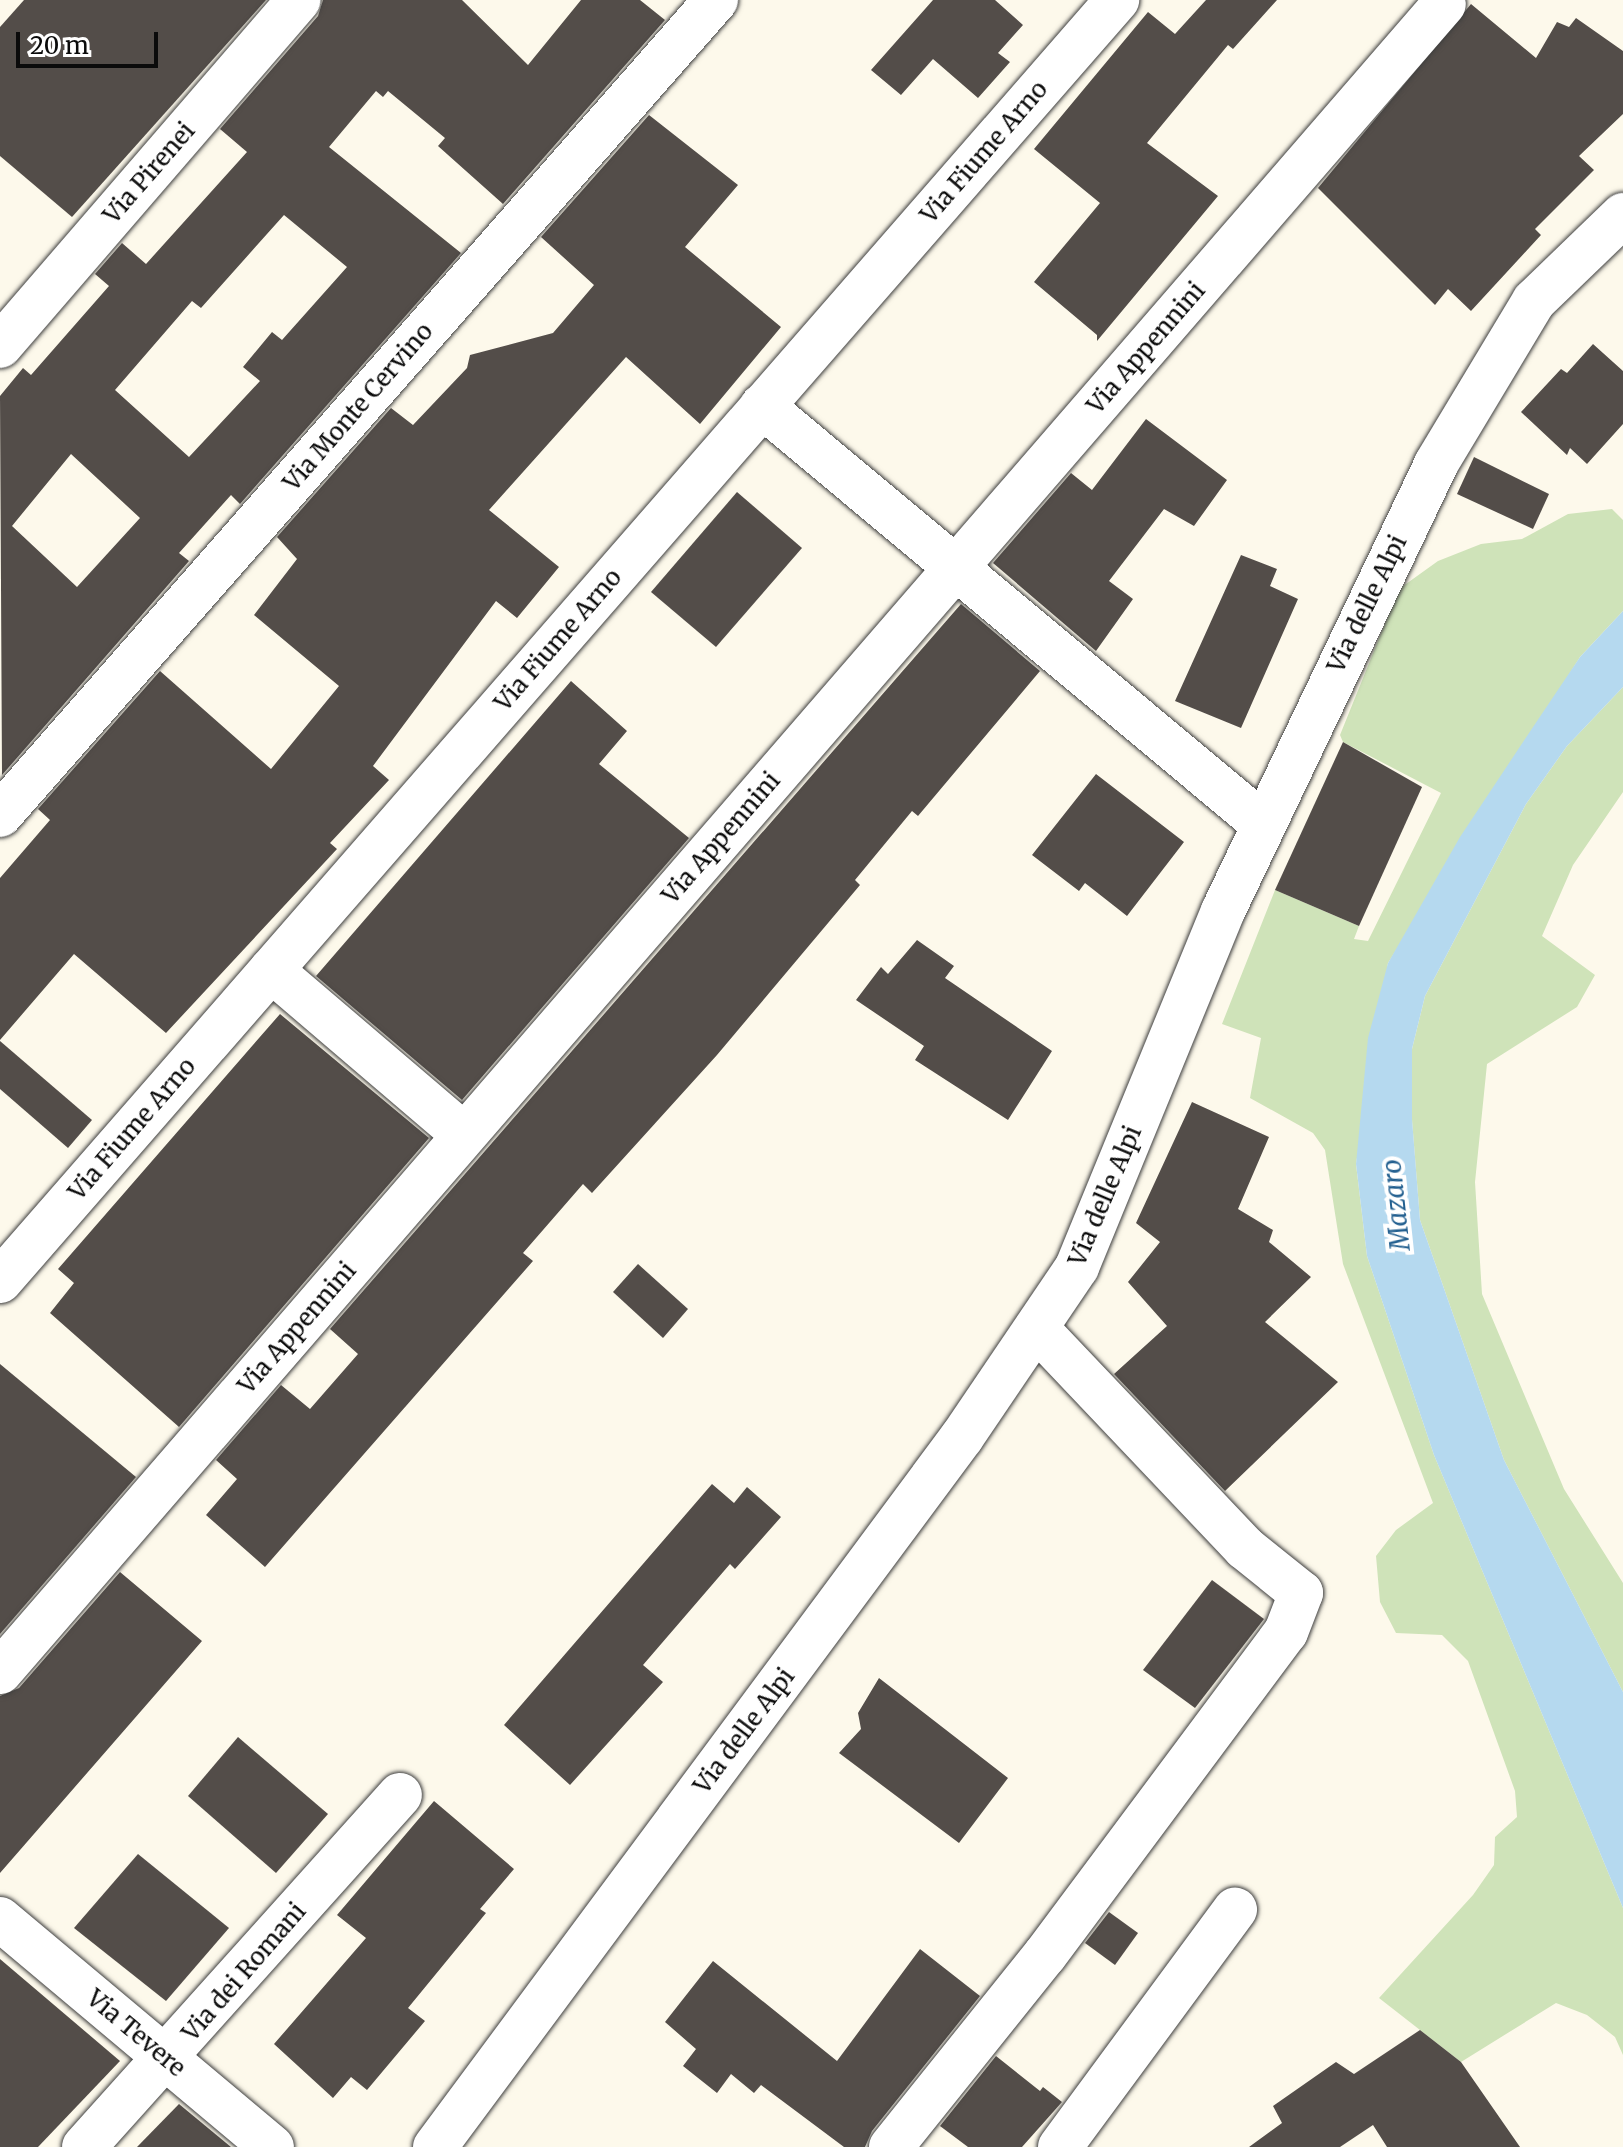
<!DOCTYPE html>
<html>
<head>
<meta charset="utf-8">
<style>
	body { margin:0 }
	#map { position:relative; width:1623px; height:2147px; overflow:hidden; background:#fdf9eb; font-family:Merriweather,serif }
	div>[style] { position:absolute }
	.green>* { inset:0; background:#cfe3b9 }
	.water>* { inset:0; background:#b5d9ef }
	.building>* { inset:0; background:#534d49 }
	.roads { filter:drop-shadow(0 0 2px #3e3e3e) drop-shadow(0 0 2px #3e3e3e) }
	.minor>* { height:44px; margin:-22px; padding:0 22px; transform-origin:22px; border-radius:22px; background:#fff }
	span { translate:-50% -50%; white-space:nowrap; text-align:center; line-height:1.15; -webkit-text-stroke:8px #fff; paint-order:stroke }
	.street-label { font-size:24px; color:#0b0b0b }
	.water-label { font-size:26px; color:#225f8f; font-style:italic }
	.scale { position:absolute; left:16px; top:32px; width:142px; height:36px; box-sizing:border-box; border:4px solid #0b0b0b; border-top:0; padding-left:10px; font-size:24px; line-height:28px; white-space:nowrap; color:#0b0b0b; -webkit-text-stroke:6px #fff; paint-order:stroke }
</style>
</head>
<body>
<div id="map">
	<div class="green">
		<i style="clip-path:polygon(1612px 509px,1623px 520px,1623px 611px,1580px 657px,1388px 963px,1356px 1164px,1367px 1256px,1434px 1455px,1623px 1908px,1623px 2055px,1615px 2037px,1587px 2015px,1556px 2003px,1461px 2062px,1379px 1998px,1473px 1895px,1494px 1865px,1495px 1837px,1517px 1817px,1515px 1791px,1468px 1661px,1442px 1635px,1396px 1633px,1380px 1602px,1376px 1556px,1396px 1530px,1433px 1503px,1343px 1264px,1325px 1150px,1313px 1133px,1250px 1098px,1261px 1038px,1222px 1024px,1275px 890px,1359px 926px,1354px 939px,1368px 941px,1441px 793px,1343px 742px,1340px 735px,1399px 589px,1438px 561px,1481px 544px,1522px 539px,1568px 514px)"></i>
		<i style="clip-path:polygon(1623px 687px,1623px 792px,1573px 865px,1542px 936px,1595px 975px,1577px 1007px,1487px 1064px,1475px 1182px,1482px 1294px,1564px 1489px,1623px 1583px,1623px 1692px,1504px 1460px,1420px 1220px,1412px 1120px,1412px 1049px,1425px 996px,1526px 804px,1567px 746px)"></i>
	</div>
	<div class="water">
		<i style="clip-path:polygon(1623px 611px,1623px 687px,1567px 746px,1526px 804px,1425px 996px,1412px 1049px,1412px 1119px,1420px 1220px,1504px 1460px,1623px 1692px,1623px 1908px,1434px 1455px,1367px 1256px,1356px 1164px,1368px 1038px,1388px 963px,1460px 837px,1527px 736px,1580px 657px)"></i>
	</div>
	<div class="building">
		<i style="clip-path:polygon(24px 0,266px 0,72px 217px,0 156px,0 27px)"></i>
		<i style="clip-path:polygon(evenodd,323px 0,462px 0,528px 65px,581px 0,640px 0,665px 20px,503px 204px,438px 146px,445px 138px,388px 91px,383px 97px,376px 91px,329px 147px,461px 253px,240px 504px,231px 495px,179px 553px,189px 561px,2px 775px,0 396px,23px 368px,31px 375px,109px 286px,95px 274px,122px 243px,146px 264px,247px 152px,220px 129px,318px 16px,323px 0,284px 215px,347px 267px,282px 340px,272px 332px,243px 367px,260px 381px,189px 457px,115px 390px,192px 301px,201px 308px,284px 215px,323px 0,71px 454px,140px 518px,77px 587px,12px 526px,71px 454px)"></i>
		<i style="clip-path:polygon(933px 0,995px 0,1023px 25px,998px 53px,1010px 62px,978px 98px,933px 59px,901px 95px,871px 70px)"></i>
		<i style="clip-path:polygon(1206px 0,1277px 0,1233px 49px,1228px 45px,1147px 143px,1218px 196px,1097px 341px,1097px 335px,1034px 282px,1100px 203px,1034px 149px,1148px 12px,1175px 34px)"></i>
		<i style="clip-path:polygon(1471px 4px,1536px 58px,1557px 22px,1569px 27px,1576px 18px,1623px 51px,1623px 114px,1579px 156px,1594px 170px,1535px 229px,1541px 235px,1471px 311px,1448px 289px,1435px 305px,1318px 188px)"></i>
		<i style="clip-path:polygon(649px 115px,738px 185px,685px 247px,781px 327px,700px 424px,626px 357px,489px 510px,559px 567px,517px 618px,496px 601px,373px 766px,389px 780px,330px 843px,337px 849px,166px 1033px,74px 954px,0 1040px,0 878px,50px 820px,38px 809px,160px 671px,271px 769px,339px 686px,254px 615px,297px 559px,277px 537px,391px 408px,413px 425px,467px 368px,470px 355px,553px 333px,594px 285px,541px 237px)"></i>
		<i style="clip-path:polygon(1593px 344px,1623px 371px,1623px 424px,1587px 464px,1570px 448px,1567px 455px,1521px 412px,1561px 369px,1567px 373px)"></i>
		<i style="clip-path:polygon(1146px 419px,1227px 480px,1194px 526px,1164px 509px,1109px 581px,1133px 599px,1096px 651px,993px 563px,1071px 473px,1092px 490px)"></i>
		<i style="clip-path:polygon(1474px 457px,1549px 494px,1533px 529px,1457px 494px)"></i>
		<i style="clip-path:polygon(737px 492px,802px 548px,716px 647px,651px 592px)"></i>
		<i style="clip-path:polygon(1241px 555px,1277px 569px,1270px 586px,1298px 599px,1241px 728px,1175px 701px)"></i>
		<i style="clip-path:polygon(961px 604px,1040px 671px,918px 816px,912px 811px,855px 880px,860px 885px,717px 1055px,592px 1193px,583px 1184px,523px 1253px,533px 1261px,265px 1567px,206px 1515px,237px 1479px,216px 1460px,281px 1385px,310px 1409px,358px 1354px,330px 1329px)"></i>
		<i style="clip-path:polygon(571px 681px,627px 731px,599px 764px,689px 838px,462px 1100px,316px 976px)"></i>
		<i style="clip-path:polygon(1343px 742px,1422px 787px,1359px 926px,1275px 890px)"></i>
		<i style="clip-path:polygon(1096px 774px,1184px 842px,1127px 916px,1085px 883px,1079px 891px,1032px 855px)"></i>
		<i style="clip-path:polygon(917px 940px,954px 966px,945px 978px,1052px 1051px,1008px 1120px,915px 1060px,924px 1046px,856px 1000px,881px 967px,888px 974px)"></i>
		<i style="clip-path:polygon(280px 1014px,429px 1138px,179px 1427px,50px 1313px,74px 1283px,58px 1269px)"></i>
		<i style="clip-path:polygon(0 1041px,92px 1120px,68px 1148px,0 1089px)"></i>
		<i style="clip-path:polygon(1192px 1102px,1269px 1137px,1238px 1209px,1273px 1230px,1269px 1242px,1311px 1277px,1265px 1322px,1338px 1382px,1225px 1491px,1114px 1374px,1167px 1326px,1128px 1282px,1160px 1242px,1136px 1223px)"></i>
		<i style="clip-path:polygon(638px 1264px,688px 1309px,663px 1338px,613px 1292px)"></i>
		<i style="clip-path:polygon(0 1364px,136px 1477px,0 1634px)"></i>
		<i style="clip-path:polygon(712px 1484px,734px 1503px,747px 1487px,781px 1517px,735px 1569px,730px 1564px,643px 1665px,663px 1682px,570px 1785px,504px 1725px)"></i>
		<i style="clip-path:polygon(120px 1572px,202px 1641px,0 1873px,0 1696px,19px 1688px)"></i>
		<i style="clip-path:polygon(1212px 1580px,1264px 1619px,1195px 1708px,1143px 1670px)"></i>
		<i style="clip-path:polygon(879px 1678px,1008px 1778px,959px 1843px,839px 1753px,861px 1729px,858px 1713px)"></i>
		<i style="clip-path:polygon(238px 1737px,328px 1814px,276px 1873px,188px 1796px)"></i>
		<i style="clip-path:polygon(434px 1801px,514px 1869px,480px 1909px,486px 1913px,408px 2008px,425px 2021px,367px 2090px,351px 2077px,333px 2098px,274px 2044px,366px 1938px,337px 1915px)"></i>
		<i style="clip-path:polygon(138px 1854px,229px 1928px,166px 2001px,74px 1928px)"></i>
		<i style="clip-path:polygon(1109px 1912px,1138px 1933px,1115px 1965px,1085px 1943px)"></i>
		<i style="clip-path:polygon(920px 1949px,980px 1996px,872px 2131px,865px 2147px,844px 2147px,761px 2085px,754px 2093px,731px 2074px,717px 2093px,683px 2066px,696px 2049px,665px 2022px,713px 1961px,837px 2061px)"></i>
		<i style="clip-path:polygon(0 1959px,120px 2061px,38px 2147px,0 2147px)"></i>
		<i style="clip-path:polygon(1420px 2030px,1461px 2062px,1520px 2147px,1387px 2147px,1373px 2125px,1340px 2147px,1249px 2147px,1282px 2123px,1273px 2106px,1336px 2062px,1354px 2074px)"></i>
		<i style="clip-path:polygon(996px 2056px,1040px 2091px,1043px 2087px,1062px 2102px,1022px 2147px,968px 2147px,940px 2126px)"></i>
		<i style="clip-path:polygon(179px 2104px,231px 2147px,137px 2147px)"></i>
	</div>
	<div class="roads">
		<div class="minor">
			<i style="left:0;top:346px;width:457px;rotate:-49.2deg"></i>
			<i style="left:762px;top:406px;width:652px;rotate:39.84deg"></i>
			<i style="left:0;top:815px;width:1085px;rotate:-48.7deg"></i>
			<i style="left:271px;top:970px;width:254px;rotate:40.5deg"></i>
			<i style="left:0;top:1281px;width:1700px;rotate:-48.91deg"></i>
			<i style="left:0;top:1672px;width:2206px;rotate:-49.12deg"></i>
			<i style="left:0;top:1919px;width:355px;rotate:40deg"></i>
			<i style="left:84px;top:2147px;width:473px;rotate:-48.1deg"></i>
			<i style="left:435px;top:2147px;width:884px;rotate:-53.42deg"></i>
			<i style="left:962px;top:1437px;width:205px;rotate:-55.9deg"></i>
			<i style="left:1077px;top:1267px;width:385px;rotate:-67.7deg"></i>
			<i style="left:1223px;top:911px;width:495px;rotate:-64.5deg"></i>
			<i style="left:1436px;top:464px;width:190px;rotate:-59deg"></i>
			<i style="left:1534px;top:301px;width:124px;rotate:-44deg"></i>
			<i style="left:891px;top:2147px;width:246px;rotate:-51.3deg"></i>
			<i style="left:1045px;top:1955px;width:403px;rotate:-53.3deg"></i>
			<i style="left:1286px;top:1632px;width:42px;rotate:-69deg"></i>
			<i style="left:1301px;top:1593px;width:72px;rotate:-141.2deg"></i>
			<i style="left:1245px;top:1548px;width:303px;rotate:-133.5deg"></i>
			<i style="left:1060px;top:2147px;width:295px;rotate:-53.6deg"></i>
		</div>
	</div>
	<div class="street-label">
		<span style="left:984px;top:152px;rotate:-49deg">Via Fiume Arno</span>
		<span style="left:149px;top:173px;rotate:-49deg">Via Pirenei</span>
		<span style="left:1146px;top:348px;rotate:-49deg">Via Appennini</span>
		<span style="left:358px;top:407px;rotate:-49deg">Via Monte Cervino</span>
		<span style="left:1367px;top:604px;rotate:-64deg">Via delle Alpi</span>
		<span style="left:558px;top:640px;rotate:-49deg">Via Fiume Arno</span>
		<span style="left:721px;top:838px;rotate:-49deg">Via Appennini</span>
		<span style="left:132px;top:1129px;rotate:-49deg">Via Fiume Arno</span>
		<span style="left:1105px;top:1196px;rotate:-67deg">Via delle Alpi</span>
		<span style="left:297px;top:1328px;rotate:-49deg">Via Appennini</span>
		<span style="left:744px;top:1731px;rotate:-53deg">Via delle Alpi</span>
		<span style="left:244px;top:1972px;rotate:-49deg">Via dei Romani</span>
		<span style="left:136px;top:2033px;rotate:40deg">Via Tevere</span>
	</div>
	<div class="water-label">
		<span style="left:1396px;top:1205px;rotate:-96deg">Mazaro</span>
	</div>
	<div class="scale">20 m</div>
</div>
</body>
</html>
